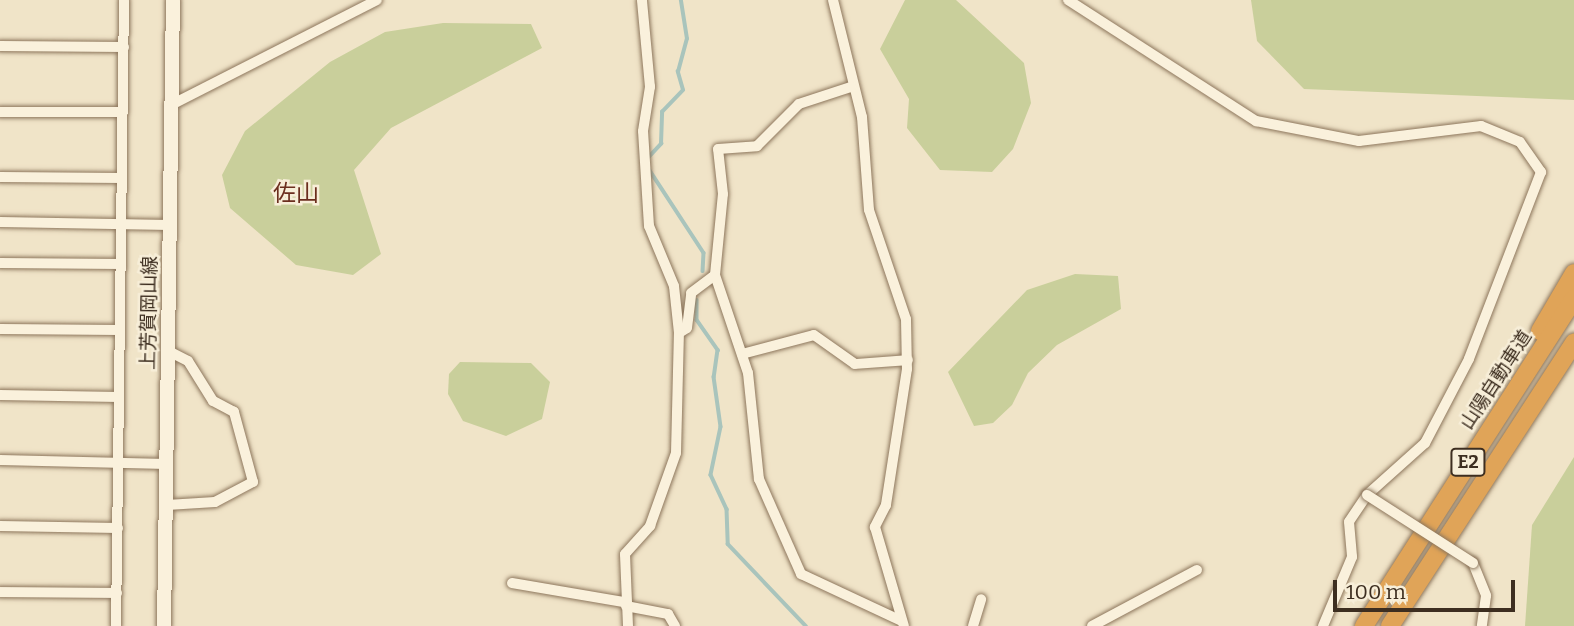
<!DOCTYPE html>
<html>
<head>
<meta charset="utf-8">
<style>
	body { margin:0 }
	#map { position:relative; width:1574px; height:626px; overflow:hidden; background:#f0e4c8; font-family:Bitter,"Noto Sans JP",serif }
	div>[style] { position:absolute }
	.green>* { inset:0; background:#c9cf9b }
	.stream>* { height:3.5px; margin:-1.75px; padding:0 1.75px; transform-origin:1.75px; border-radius:1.75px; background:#a9c4bc }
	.roads { filter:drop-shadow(0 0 2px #8d765c) drop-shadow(0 0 2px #8d765c) }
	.minor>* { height:10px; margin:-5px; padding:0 5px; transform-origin:5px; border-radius:5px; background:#faf1dc }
	.secondary>* { height:14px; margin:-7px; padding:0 7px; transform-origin:7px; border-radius:7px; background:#faf1dc }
	.motorway>* { height:18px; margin:-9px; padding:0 9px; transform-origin:9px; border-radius:9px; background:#e0a458 }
	.bridges { filter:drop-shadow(0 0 2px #8d765c) drop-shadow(0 0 2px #8d765c) }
	.minor-bridge>* { height:10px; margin:-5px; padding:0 5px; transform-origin:5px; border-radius:5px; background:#faf1dc }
	span { translate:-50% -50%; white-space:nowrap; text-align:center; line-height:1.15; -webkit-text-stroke:5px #f7eed8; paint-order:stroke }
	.shield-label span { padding:2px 5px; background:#f7eed8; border:2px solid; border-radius:5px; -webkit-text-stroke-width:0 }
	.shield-label { font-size:18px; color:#3d2e20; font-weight:700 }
	.street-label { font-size:19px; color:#3d2e20 }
	.quarter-label { font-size:23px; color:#6b2e1e }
	.scale { position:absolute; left:1333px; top:580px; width:182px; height:32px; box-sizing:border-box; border:4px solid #3d2e20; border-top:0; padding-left:9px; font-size:21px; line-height:24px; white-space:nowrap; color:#3d2e20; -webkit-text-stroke:5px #f7eed8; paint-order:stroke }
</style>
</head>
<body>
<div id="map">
	<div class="green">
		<i style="clip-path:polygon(905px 0,956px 0,1024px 63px,1031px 103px,1013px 149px,992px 172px,940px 170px,907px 128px,909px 99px,880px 49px)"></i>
		<i style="clip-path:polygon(1251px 0,1574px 0,1574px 100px,1304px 89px,1257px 41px)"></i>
		<i style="clip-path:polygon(443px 23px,531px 24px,542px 48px,391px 128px,354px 170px,381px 254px,353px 275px,296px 265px,230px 208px,222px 175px,245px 131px,330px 62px,385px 32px)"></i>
		<i style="clip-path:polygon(1075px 274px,1118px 276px,1121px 309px,1057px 345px,1028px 373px,1012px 405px,993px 423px,974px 426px,948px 372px,1027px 290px)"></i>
		<i style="clip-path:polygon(460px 362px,531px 363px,550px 382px,542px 419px,506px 436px,463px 421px,448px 394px,449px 374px)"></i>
		<i style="clip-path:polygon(1574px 457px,1574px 626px,1525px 626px,1532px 525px)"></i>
	</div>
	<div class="stream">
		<i style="left:647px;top:159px;width:21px;rotate:-47deg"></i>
		<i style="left:661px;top:144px;width:32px;rotate:-88deg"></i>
		<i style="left:662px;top:112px;width:30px;rotate:-46deg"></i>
		<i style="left:683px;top:90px;width:19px;rotate:-106deg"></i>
		<i style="left:678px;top:72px;width:34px;rotate:-75deg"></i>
		<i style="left:687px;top:39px;width:39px;rotate:-99deg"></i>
		<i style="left:649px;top:169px;width:100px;rotate:56.8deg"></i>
		<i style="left:704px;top:253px;width:18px;rotate:93deg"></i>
		<i style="left:697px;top:300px;width:20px;rotate:90deg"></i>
		<i style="left:697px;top:320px;width:37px;rotate:55deg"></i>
		<i style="left:718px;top:350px;width:27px;rotate:98deg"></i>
		<i style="left:714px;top:377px;width:50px;rotate:82deg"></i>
		<i style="left:721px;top:427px;width:49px;rotate:101.8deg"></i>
		<i style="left:711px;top:475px;width:38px;rotate:65deg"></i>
		<i style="left:727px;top:509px;width:35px;rotate:88deg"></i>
		<i style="left:728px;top:544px;width:113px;rotate:46.4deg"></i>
	</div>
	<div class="roads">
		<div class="minor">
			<i style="left:833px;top:0;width:121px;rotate:76.1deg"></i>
			<i style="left:862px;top:117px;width:93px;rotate:85.7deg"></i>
			<i style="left:869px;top:210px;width:115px;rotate:71.3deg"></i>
			<i style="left:906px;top:319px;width:50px;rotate:88.9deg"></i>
			<i style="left:907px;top:369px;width:138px;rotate:98.8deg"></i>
			<i style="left:886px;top:505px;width:25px;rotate:117deg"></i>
			<i style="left:875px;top:527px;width:103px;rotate:73.7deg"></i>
			<i style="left:1068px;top:0;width:224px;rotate:32.8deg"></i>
			<i style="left:1256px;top:121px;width:105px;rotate:11deg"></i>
			<i style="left:1359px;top:141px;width:123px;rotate:-7deg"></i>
			<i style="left:1481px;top:126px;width:42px;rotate:22.3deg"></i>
			<i style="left:1520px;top:142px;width:37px;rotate:55deg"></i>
			<i style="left:1541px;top:172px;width:200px;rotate:111.1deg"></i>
			<i style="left:1469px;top:359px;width:95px;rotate:117.6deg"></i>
			<i style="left:1425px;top:443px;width:78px;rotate:138.1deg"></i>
			<i style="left:1367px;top:495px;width:32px;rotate:124deg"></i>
			<i style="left:1349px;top:522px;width:35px;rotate:85deg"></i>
			<i style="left:1352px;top:557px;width:75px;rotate:112.8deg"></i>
			<i style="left:0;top:46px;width:124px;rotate:0.5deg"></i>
			<i style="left:171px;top:105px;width:231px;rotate:-27deg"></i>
			<i style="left:0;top:112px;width:123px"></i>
			<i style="left:0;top:177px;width:122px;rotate:0.5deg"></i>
			<i style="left:0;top:222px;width:170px;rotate:1deg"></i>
			<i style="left:0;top:263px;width:121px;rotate:0.5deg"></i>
			<i style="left:715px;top:275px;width:81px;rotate:-84.4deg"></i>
			<i style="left:723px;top:194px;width:45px;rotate:-96.3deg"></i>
			<i style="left:718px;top:149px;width:39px;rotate:-4deg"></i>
			<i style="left:757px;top:146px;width:59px;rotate:-45deg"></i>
			<i style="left:799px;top:104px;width:55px;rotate:-18.1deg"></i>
			<i style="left:0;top:329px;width:120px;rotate:0.5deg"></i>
			<i style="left:679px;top:333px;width:9px;rotate:-32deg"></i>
			<i style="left:687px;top:328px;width:35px;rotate:-83deg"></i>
			<i style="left:691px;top:293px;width:30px;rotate:-37deg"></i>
			<i style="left:715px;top:275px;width:103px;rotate:71.4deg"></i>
			<i style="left:748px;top:373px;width:107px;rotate:84.1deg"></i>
			<i style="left:759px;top:479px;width:104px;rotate:66.1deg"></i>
			<i style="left:801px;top:574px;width:111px;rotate:25deg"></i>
			<i style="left:742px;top:354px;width:74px;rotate:-14.8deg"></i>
			<i style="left:814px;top:335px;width:50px;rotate:35.3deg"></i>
			<i style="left:855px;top:364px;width:53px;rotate:-4.3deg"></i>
			<i style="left:0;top:395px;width:119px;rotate:1deg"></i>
			<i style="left:0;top:460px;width:167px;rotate:1.4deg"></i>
			<i style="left:167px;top:505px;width:48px;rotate:-3.6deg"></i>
			<i style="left:215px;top:502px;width:43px;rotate:-27.8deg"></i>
			<i style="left:253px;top:482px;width:73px;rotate:-105.2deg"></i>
			<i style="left:234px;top:412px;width:24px;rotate:-152deg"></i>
			<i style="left:213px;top:401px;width:47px;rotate:-122deg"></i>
			<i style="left:188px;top:361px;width:22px;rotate:-153deg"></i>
			<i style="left:0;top:526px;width:118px;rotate:1deg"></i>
			<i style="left:1473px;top:563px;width:35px;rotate:68deg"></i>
			<i style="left:1486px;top:596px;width:30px;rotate:98deg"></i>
			<i style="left:512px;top:583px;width:113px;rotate:9.7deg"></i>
			<i style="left:0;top:592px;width:117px;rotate:0.5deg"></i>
			<i style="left:626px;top:606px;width:43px;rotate:10.8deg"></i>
			<i style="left:668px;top:614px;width:14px;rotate:60deg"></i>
			<i style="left:116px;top:626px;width:626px;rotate:-89.27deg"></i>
			<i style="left:628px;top:626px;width:72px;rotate:-92.4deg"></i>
			<i style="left:625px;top:554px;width:38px;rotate:-48deg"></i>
			<i style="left:650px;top:526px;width:77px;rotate:-70.4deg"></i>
			<i style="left:676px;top:453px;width:120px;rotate:-88.6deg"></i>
			<i style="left:679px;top:333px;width:47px;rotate:-96.1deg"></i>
			<i style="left:674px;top:286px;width:65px;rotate:-112.6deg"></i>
			<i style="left:649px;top:226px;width:95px;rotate:-93.6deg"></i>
			<i style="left:643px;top:131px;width:45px;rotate:-81deg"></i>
			<i style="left:650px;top:87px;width:87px;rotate:-95.3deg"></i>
			<i style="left:973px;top:626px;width:28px;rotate:-73deg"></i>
			<i style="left:1092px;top:626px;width:119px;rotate:-28.1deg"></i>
		</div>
		<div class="secondary">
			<i style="left:164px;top:626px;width:626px;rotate:-89.18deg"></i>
		</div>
		<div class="motorway">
			<i style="left:1540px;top:331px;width:67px;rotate:-59.6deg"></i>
			<i style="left:1364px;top:626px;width:389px;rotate:-57.3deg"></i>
			<i style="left:1390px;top:626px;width:338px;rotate:-57deg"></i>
		</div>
	</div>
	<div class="bridges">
		<div class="minor-bridge">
			<i style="left:1367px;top:495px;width:126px;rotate:32.7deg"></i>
		</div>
	</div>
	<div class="shield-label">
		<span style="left:1468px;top:462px">E2</span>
	</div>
	<div class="street-label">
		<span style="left:149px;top:313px;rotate:-89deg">上芳賀岡山線</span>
		<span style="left:1496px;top:380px;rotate:-57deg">山陽自動車道</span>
	</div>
	<div class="quarter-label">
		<span style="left:296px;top:193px">佐山</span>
	</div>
	<div class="scale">100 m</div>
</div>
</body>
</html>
